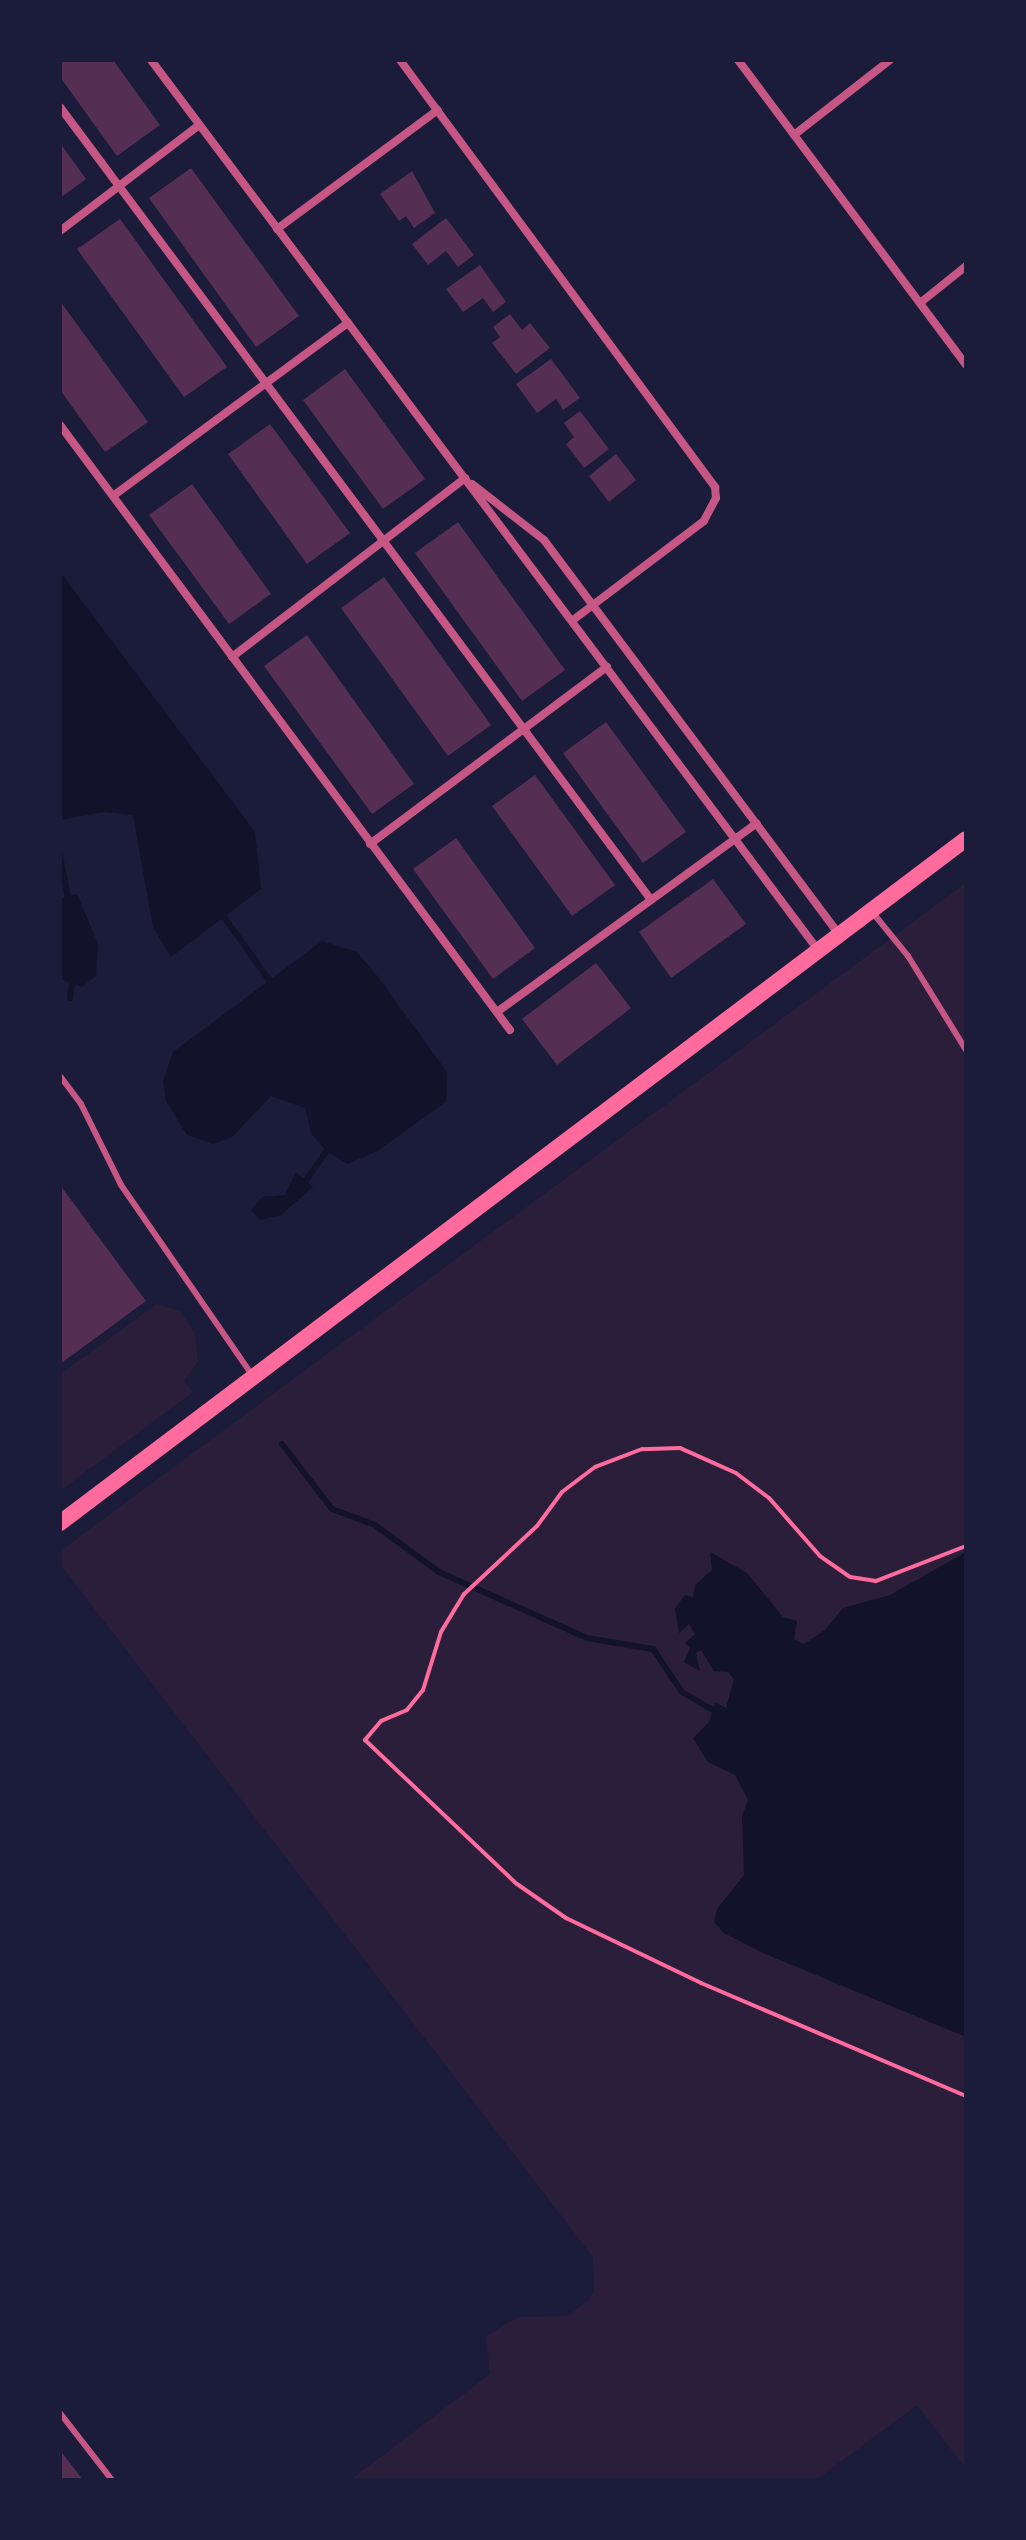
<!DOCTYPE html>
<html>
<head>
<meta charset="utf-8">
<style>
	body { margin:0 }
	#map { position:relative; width:1026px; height:2540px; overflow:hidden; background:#1b1b3a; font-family:Montserrat,sans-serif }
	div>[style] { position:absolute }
	.green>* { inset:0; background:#2a1e3b }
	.water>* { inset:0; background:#12122b }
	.stream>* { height:6px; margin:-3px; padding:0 3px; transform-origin:3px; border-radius:3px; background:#12122b }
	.building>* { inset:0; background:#542f53 }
	.path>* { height:4px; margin:-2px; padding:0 2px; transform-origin:2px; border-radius:2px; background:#ff6b9d }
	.service>* { height:6px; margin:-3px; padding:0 3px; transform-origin:3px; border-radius:3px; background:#c65784 }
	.minor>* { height:8px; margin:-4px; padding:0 4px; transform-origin:4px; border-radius:4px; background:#c65784 }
	.secondary>* { height:16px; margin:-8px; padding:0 8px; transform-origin:8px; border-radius:8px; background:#ff6b9d }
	span { translate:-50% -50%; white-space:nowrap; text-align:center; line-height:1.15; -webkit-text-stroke:6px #1b1b3a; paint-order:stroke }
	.frame { position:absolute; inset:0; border:62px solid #1b1b3a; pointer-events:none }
</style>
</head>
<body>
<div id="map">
	<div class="green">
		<i style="clip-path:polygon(966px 883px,966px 2469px,917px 2405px,816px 2480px,350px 2480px,490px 2374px,486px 2336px,518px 2317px,568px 2316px,589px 2300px,594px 2292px,593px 2257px,60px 1564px,60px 1551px)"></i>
		<i style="clip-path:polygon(157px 1304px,180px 1311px,195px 1333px,198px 1361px,184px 1381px,193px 1392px,60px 1491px,60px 1374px)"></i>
	</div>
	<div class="water">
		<i style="clip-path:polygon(60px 572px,255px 832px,261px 889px,171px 957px,153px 927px,133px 815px,104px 812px,60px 820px)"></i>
		<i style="clip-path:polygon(77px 894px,98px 944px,96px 976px,82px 987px,60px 979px,60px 899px)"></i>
		<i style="clip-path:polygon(322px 941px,357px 952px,378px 977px,447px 1072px,446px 1102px,377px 1151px,348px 1164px,326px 1151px,311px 1133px,305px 1108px,271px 1096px,232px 1137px,213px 1144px,187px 1135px,166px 1101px,163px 1081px,173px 1052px)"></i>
		<i style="clip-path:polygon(296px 1172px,313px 1187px,281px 1215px,260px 1220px,251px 1210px,262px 1197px,285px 1195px)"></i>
		<i style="clip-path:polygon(710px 1552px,747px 1573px,783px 1617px,797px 1621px,794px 1639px,804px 1644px,825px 1630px,843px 1608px,890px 1595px,966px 1552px,966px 2037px,763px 1953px,724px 1933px,714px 1922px,717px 1909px,744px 1875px,742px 1816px,748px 1800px,735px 1775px,708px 1762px,693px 1738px,709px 1722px,715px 1702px,726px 1708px,734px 1679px,728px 1672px,714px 1671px,701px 1650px,696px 1653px,700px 1671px,684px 1662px,690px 1648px,685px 1643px,695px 1634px,689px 1624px,679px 1633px,675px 1608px,685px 1595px,693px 1597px,695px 1585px,712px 1570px)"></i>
	</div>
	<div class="stream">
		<i style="left:60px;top:856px;width:48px;rotate:79.2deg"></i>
		<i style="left:221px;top:913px;width:84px;rotate:54.2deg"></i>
		<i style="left:70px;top:998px;width:21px;rotate:-82deg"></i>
		<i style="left:302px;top:1186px;width:49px;rotate:-55deg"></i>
		<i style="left:282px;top:1444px;width:82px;rotate:52.4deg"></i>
		<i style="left:332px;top:1509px;width:46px;rotate:20.4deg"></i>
		<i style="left:375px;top:1525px;width:79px;rotate:36.3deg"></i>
		<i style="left:439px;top:1572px;width:162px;rotate:24deg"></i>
		<i style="left:587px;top:1638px;width:67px;rotate:9.5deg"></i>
		<i style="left:653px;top:1649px;width:52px;rotate:56deg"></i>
		<i style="left:682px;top:1692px;width:44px;rotate:30.1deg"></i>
	</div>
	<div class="building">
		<i style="clip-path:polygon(60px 60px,113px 60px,160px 125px,117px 156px,60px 77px)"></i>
		<i style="clip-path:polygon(60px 143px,86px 179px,60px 198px)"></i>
		<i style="clip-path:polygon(191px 168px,299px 316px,256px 347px,149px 198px)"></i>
		<i style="clip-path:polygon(412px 171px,435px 213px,414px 228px,406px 216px,399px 221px,380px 194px)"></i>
		<i style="clip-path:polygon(446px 218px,474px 255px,458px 267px,446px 251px,428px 265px,412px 244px)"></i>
		<i style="clip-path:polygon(120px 219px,227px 367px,184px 397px,77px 249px)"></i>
		<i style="clip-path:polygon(480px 265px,506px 302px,493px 312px,483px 298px,463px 312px,446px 289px)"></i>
		<i style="clip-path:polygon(60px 301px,148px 422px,105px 452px,60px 390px)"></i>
		<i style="clip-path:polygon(510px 314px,522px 330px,530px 323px,550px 348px,516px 374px,492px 343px,500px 337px,493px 327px)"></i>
		<i style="clip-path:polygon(551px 359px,580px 398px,563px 410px,556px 399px,537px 413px,516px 384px)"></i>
		<i style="clip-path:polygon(345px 369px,425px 479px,383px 509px,303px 400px)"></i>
		<i style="clip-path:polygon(580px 411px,609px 449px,584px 468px,566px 444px,574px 437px,564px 423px)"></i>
		<i style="clip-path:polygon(270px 424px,350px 533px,307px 564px,228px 454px)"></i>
		<i style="clip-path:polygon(616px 454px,636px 480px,609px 502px,589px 476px)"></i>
		<i style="clip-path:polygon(192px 484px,271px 594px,229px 624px,149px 515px)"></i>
		<i style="clip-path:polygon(458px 522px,565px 670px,522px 701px,415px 553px)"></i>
		<i style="clip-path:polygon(384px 577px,491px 725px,448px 756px,341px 608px)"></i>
		<i style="clip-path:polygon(307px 635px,414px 784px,372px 814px,264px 666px)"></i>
		<i style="clip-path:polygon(606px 722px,686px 832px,643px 863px,563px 753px)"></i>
		<i style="clip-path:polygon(535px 775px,615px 885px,572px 916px,492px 806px)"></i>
		<i style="clip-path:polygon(456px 838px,535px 948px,493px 979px,413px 869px)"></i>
		<i style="clip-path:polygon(713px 879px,746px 924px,671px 978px,639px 932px)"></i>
		<i style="clip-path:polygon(596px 963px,631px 1008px,557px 1065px,522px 1019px)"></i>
		<i style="clip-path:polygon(60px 1185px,146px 1301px,60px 1364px)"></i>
		<i style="clip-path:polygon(60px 2450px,83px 2480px,60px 2480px)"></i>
	</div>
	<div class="path">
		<i style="left:966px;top:1546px;width:97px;rotate:158.7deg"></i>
		<i style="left:876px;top:1581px;width:26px;rotate:-171deg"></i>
		<i style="left:850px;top:1577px;width:37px;rotate:-145deg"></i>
		<i style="left:820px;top:1556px;width:77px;rotate:-131.3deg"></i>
		<i style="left:769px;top:1498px;width:41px;rotate:-142.9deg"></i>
		<i style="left:736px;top:1473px;width:61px;rotate:-155.9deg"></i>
		<i style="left:680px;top:1448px;width:38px;rotate:178deg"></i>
		<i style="left:642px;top:1449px;width:50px;rotate:159deg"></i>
		<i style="left:595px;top:1467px;width:41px;rotate:142.9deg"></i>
		<i style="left:562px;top:1492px;width:42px;rotate:126.3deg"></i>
		<i style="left:537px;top:1526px;width:100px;rotate:137deg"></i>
		<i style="left:464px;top:1594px;width:44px;rotate:121.2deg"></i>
		<i style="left:441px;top:1632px;width:61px;rotate:107.2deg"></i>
		<i style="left:423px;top:1690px;width:26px;rotate:129deg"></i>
		<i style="left:407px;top:1710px;width:28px;rotate:157deg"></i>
		<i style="left:381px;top:1721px;width:25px;rotate:130deg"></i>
		<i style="left:365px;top:1740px;width:209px;rotate:43.5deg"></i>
		<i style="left:517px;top:1884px;width:60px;rotate:34.8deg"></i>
		<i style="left:566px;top:1918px;width:150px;rotate:25.7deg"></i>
		<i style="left:701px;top:1983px;width:288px;rotate:23.1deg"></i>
	</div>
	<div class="service">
		<i style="left:873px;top:913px;width:55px;rotate:50.9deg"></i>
		<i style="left:908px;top:956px;width:110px;rotate:58.3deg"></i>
		<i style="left:60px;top:1076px;width:35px;rotate:53deg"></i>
		<i style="left:81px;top:1104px;width:90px;rotate:63.7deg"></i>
		<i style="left:121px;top:1185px;width:231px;rotate:55.4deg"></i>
		<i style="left:60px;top:2413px;width:85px;rotate:52.2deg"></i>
	</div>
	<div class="minor">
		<i style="left:151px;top:60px;width:1112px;rotate:53.15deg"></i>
		<i style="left:400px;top:60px;width:531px;rotate:53.58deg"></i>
		<i style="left:715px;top:487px;width:11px;rotate:85deg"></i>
		<i style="left:716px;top:498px;width:26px;rotate:118deg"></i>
		<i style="left:704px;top:521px;width:164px;rotate:142.9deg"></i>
		<i style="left:738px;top:60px;width:381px;rotate:53.2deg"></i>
		<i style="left:60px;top:107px;width:989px;rotate:53.3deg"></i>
		<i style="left:794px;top:135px;width:122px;rotate:-38deg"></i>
		<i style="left:277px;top:229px;width:200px;rotate:-36.5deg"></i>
		<i style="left:60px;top:231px;width:175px;rotate:-37.3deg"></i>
		<i style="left:920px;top:303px;width:59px;rotate:-38.8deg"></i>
		<i style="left:60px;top:425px;width:754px;rotate:53.36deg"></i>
		<i style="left:472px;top:484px;width:91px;rotate:37.9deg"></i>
		<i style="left:544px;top:540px;width:493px;rotate:53.2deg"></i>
		<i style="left:113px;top:496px;width:292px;rotate:-36.4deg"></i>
		<i style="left:232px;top:657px;width:294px;rotate:-37.5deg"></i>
		<i style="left:370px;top:844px;width:296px;rotate:-36.8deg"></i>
		<i style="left:497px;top:1012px;width:321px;rotate:-36deg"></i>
	</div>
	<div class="secondary">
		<i style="left:60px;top:1523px;width:1135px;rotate:-37.05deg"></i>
	</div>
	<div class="frame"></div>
</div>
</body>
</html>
